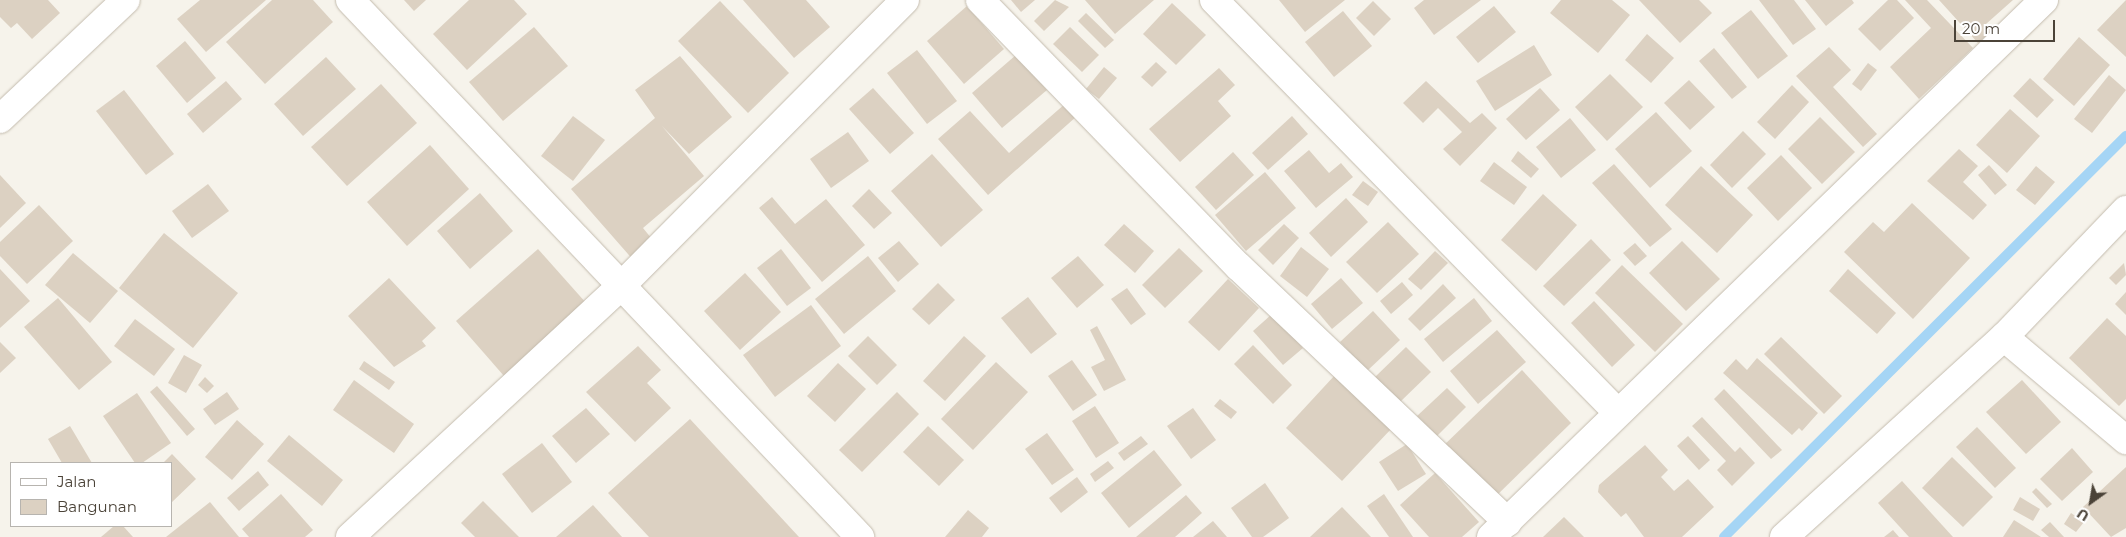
<!DOCTYPE html>
<html>
<head>
<meta charset="utf-8">
<style>
	body { margin:0 }
	#map { position:relative; width:2126px; height:537px; overflow:hidden; background:#f6f3eb; font-family:Montserrat,sans-serif }
	div>[style] { position:absolute }
	.stream>* { height:10px; margin:-5px; padding:0 5px; transform-origin:5px; border-radius:5px; background:#a5d5f5 }
	.building>* { inset:0; background:#dcd1c2 }
	.roads { filter:drop-shadow(0 0 1px #c3bbad) drop-shadow(0 0 1px #c3bbad) }
	.minor>* { height:28px; margin:-14px; padding:0 14px; transform-origin:14px; border-radius:14px; background:#fff }
	span { translate:-50% -50%; white-space:nowrap; text-align:center; line-height:1.15; -webkit-text-stroke:4px #fff; paint-order:stroke }
	.legend { position:absolute; left:10px; top:462px; width:162px; height:65px; box-sizing:border-box; background:#fff; border:1px solid #b7b4af; margin:0; padding:6px 9px; list-style:none; font-size:15px; color:#4b4338 }
	.legend li { display:flex; align-items:center; gap:10px; height:25px }
	.legend b { width:25px; border:1px solid #b7b4af }
	.north { position:absolute; left:2066px; top:477px; width:50px; height:50px; -webkit-text-stroke:4px #fff; paint-order:stroke; rotate:212deg; font-size:14px; font-weight:700; line-height:20px; text-align:center; color:#4b4338 }
	.north::after { content:''; display:block; margin:auto; width:18px; height:22px; background:#4b4338; clip-path:polygon(50% 0,100% 100%,50% 72%,0 100%) }
	.scale { position:absolute; left:1954px; top:20px; width:101px; height:22px; box-sizing:border-box; border:2px solid #4b4338; border-top:0; padding-left:6px; font-size:15px; line-height:18px; white-space:nowrap; color:#4b4338; -webkit-text-stroke:4px #fff; paint-order:stroke }
</style>
</head>
<body>
<div id="map">
	<div class="stream">
		<i style="left:1724px;top:537px;width:568px;rotate:-44.93deg"></i>
	</div>
	<div class="building">
		<i style="clip-path:polygon(0 0,48px 0,60px 13px,32px 39px,17px 23px,11px 28px,0 17px)"></i>
		<i style="clip-path:polygon(200px 0,266px 0,206px 52px,177px 19px)"></i>
		<i style="clip-path:polygon(272px 0,313px 0,333px 22px,265px 84px,226px 42px)"></i>
		<i style="clip-path:polygon(404px 0,426px 0,414px 11px)"></i>
		<i style="clip-path:polygon(469px 0,514px 0,527px 14px,467px 70px,433px 34px)"></i>
		<i style="clip-path:polygon(743px 0,806px 0,830px 27px,794px 58px)"></i>
		<i style="clip-path:polygon(1011px 0,1035px 0,1021px 12px)"></i>
		<i style="clip-path:polygon(1055px 0,1069px 7px,1044px 31px,1034px 21px)"></i>
		<i style="clip-path:polygon(1085px 0,1154px 0,1115px 34px)"></i>
		<i style="clip-path:polygon(1279px 0,1345px 0,1305px 32px)"></i>
		<i style="clip-path:polygon(1424px 0,1481px 0,1434px 35px,1414px 8px)"></i>
		<i style="clip-path:polygon(1561px 0,1612px 0,1630px 15px,1598px 53px,1550px 13px)"></i>
		<i style="clip-path:polygon(1639px 0,1699px 0,1712px 13px,1680px 43px)"></i>
		<i style="clip-path:polygon(1759px 0,1794px 0,1816px 29px,1793px 45px)"></i>
		<i style="clip-path:polygon(1805px 0,1852px 0,1854px 3px,1826px 26px)"></i>
		<i style="clip-path:polygon(1888px 0,1897px 0,1914px 18px,1880px 51px,1858px 29px)"></i>
		<i style="clip-path:polygon(1905px 0,1927px 0,1973px 48px,1919px 99px,1890px 67px,1931px 28px)"></i>
		<i style="clip-path:polygon(1939px 0,2013px 0,1986px 24px,1992px 31px,1978px 43px)"></i>
		<i style="clip-path:polygon(2126px 0,2126px 57px,2097px 30px)"></i>
		<i style="clip-path:polygon(720px 1px,789px 73px,748px 113px,678px 41px)"></i>
		<i style="clip-path:polygon(1373px 1px,1391px 19px,1374px 36px,1356px 18px)"></i>
		<i style="clip-path:polygon(1172px 3px,1206px 35px,1176px 65px,1143px 34px)"></i>
		<i style="clip-path:polygon(967px 6px,1004px 49px,964px 84px,927px 41px)"></i>
		<i style="clip-path:polygon(1494px 6px,1516px 32px,1478px 63px,1456px 37px)"></i>
		<i style="clip-path:polygon(1751px 10px,1788px 56px,1758px 79px,1721px 33px)"></i>
		<i style="clip-path:polygon(1343px 11px,1372px 46px,1334px 77px,1305px 42px)"></i>
		<i style="clip-path:polygon(1086px 13px,1114px 40px,1105px 48px,1078px 21px)"></i>
		<i style="clip-path:polygon(534px 27px,568px 66px,503px 121px,469px 82px)"></i>
		<i style="clip-path:polygon(1070px 27px,1099px 55px,1082px 72px,1053px 44px)"></i>
		<i style="clip-path:polygon(1647px 34px,1674px 58px,1651px 83px,1625px 60px)"></i>
		<i style="clip-path:polygon(2079px 37px,2110px 65px,2074px 106px,2043px 79px)"></i>
		<i style="clip-path:polygon(185px 41px,216px 78px,187px 103px,156px 66px)"></i>
		<i style="clip-path:polygon(1534px 45px,1552px 75px,1495px 111px,1476px 81px)"></i>
		<i style="clip-path:polygon(1829px 47px,1851px 70px,1833px 87px,1877px 134px,1863px 147px,1796px 76px)"></i>
		<i style="clip-path:polygon(1714px 48px,1747px 87px,1732px 99px,1699px 61px)"></i>
		<i style="clip-path:polygon(917px 50px,957px 101px,927px 124px,887px 73px)"></i>
		<i style="clip-path:polygon(1016px 55px,1047px 90px,1002px 128px,972px 93px)"></i>
		<i style="clip-path:polygon(680px 56px,732px 117px,689px 154px,662px 126px,704px 176px,643px 228px,656px 244px,635px 262px,571px 189px,655px 118px,635px 90px)"></i>
		<i style="clip-path:polygon(326px 57px,356px 89px,303px 136px,274px 104px)"></i>
		<i style="clip-path:polygon(1156px 62px,1167px 72px,1152px 87px,1141px 77px)"></i>
		<i style="clip-path:polygon(1868px 63px,1877px 70px,1861px 91px,1852px 84px)"></i>
		<i style="clip-path:polygon(1104px 67px,1117px 78px,1099px 99px,1086px 89px)"></i>
		<i style="clip-path:polygon(1219px 68px,1235px 85px,1218px 101px,1231px 116px,1180px 162px,1149px 129px)"></i>
		<i style="clip-path:polygon(1610px 74px,1643px 107px,1607px 141px,1575px 107px)"></i>
		<i style="clip-path:polygon(2109px 75px,2126px 90px,2092px 133px,2074px 119px)"></i>
		<i style="clip-path:polygon(2030px 78px,2054px 100px,2037px 118px,2013px 96px)"></i>
		<i style="clip-path:polygon(1689px 80px,1715px 107px,1690px 130px,1664px 103px)"></i>
		<i style="clip-path:polygon(226px 81px,242px 99px,203px 133px,187px 114px)"></i>
		<i style="clip-path:polygon(1426px 81px,1470px 123px,1482px 113px,1497px 128px,1460px 166px,1443px 149px,1462px 132px,1438px 108px,1423px 123px,1403px 103px)"></i>
		<i style="clip-path:polygon(381px 84px,417px 123px,347px 186px,311px 147px)"></i>
		<i style="clip-path:polygon(1792px 85px,1809px 102px,1775px 139px,1757px 122px)"></i>
		<i style="clip-path:polygon(873px 88px,914px 133px,890px 154px,849px 109px)"></i>
		<i style="clip-path:polygon(1540px 88px,1560px 110px,1526px 140px,1506px 119px)"></i>
		<i style="clip-path:polygon(124px 90px,174px 154px,146px 175px,96px 111px)"></i>
		<i style="clip-path:polygon(1066px 103px,1077px 116px,988px 195px,938px 139px,970px 111px,1009px 153px)"></i>
		<i style="clip-path:polygon(2010px 109px,2040px 136px,2007px 173px,1976px 145px)"></i>
		<i style="clip-path:polygon(1656px 112px,1692px 151px,1650px 188px,1615px 149px)"></i>
		<i style="clip-path:polygon(573px 116px,605px 140px,573px 181px,541px 156px)"></i>
		<i style="clip-path:polygon(1292px 116px,1308px 134px,1268px 170px,1252px 153px)"></i>
		<i style="clip-path:polygon(1820px 117px,1855px 152px,1822px 184px,1788px 149px)"></i>
		<i style="clip-path:polygon(1570px 118px,1596px 150px,1561px 178px,1536px 147px)"></i>
		<i style="clip-path:polygon(1743px 131px,1766px 154px,1732px 188px,1710px 165px)"></i>
		<i style="clip-path:polygon(848px 132px,869px 161px,831px 188px,810px 159px)"></i>
		<i style="clip-path:polygon(430px 145px,469px 189px,407px 246px,367px 202px)"></i>
		<i style="clip-path:polygon(1959px 149px,1978px 166px,1963px 182px,1987px 205px,1973px 220px,1927px 181px)"></i>
		<i style="clip-path:polygon(1309px 150px,1329px 173px,1341px 163px,1353px 177px,1316px 208px,1284px 171px)"></i>
		<i style="clip-path:polygon(1518px 151px,1539px 169px,1531px 178px,1511px 161px)"></i>
		<i style="clip-path:polygon(1233px 152px,1254px 175px,1216px 210px,1195px 187px)"></i>
		<i style="clip-path:polygon(932px 154px,983px 210px,941px 247px,891px 191px)"></i>
		<i style="clip-path:polygon(1781px 155px,1812px 188px,1778px 221px,1747px 188px)"></i>
		<i style="clip-path:polygon(1494px 162px,1527px 187px,1514px 205px,1480px 181px)"></i>
		<i style="clip-path:polygon(1614px 164px,1672px 229px,1650px 247px,1592px 183px)"></i>
		<i style="clip-path:polygon(1989px 165px,2007px 185px,1995px 195px,1978px 175px)"></i>
		<i style="clip-path:polygon(1701px 166px,1753px 215px,1717px 253px,1665px 205px)"></i>
		<i style="clip-path:polygon(2036px 166px,2055px 182px,2035px 205px,2016px 190px)"></i>
		<i style="clip-path:polygon(1265px 172px,1296px 208px,1246px 251px,1215px 215px)"></i>
		<i style="clip-path:polygon(0 175px,26px 203px,0 228px)"></i>
		<i style="clip-path:polygon(1363px 181px,1378px 192px,1368px 206px,1352px 195px)"></i>
		<i style="clip-path:polygon(208px 184px,229px 211px,192px 238px,172px 211px)"></i>
		<i style="clip-path:polygon(869px 189px,892px 213px,874px 229px,852px 206px)"></i>
		<i style="clip-path:polygon(480px 193px,513px 231px,470px 269px,437px 231px)"></i>
		<i style="clip-path:polygon(1543px 194px,1577px 225px,1536px 271px,1501px 240px)"></i>
		<i style="clip-path:polygon(772px 197px,795px 224px,826px 199px,865px 245px,822px 282px,759px 208px)"></i>
		<i style="clip-path:polygon(1346px 198px,1368px 222px,1331px 257px,1309px 233px)"></i>
		<i style="clip-path:polygon(1912px 203px,1970px 258px,1913px 319px,1844px 252px,1873px 222px,1884px 232px)"></i>
		<i style="clip-path:polygon(39px 205px,73px 241px,27px 284px,0 256px,0 242px)"></i>
		<i style="clip-path:polygon(1388px 222px,1419px 254px,1377px 293px,1346px 262px)"></i>
		<i style="clip-path:polygon(1124px 224px,1154px 251px,1135px 273px,1104px 245px)"></i>
		<i style="clip-path:polygon(1284px 224px,1299px 238px,1273px 265px,1258px 250px)"></i>
		<i style="clip-path:polygon(164px 233px,238px 293px,193px 348px,119px 288px)"></i>
		<i style="clip-path:polygon(1591px 239px,1611px 260px,1564px 306px,1543px 286px)"></i>
		<i style="clip-path:polygon(899px 241px,919px 264px,898px 282px,878px 258px)"></i>
		<i style="clip-path:polygon(1682px 241px,1720px 279px,1686px 311px,1649px 273px)"></i>
		<i style="clip-path:polygon(1635px 243px,1647px 256px,1635px 266px,1623px 253px)"></i>
		<i style="clip-path:polygon(1301px 247px,1329px 269px,1307px 297px,1280px 276px)"></i>
		<i style="clip-path:polygon(1179px 248px,1203px 271px,1165px 308px,1142px 285px)"></i>
		<i style="clip-path:polygon(538px 249px,587px 304px,504px 376px,456px 321px)"></i>
		<i style="clip-path:polygon(781px 249px,811px 288px,787px 306px,757px 268px)"></i>
		<i style="clip-path:polygon(1435px 251px,1448px 263px,1421px 290px,1408px 279px)"></i>
		<i style="clip-path:polygon(73px 253px,118px 291px,90px 323px,45px 285px)"></i>
		<i style="clip-path:polygon(868px 256px,896px 291px,844px 334px,815px 299px)"></i>
		<i style="clip-path:polygon(1078px 256px,1104px 285px,1077px 308px,1051px 278px)"></i>
		<i style="clip-path:polygon(2124px 263px,2126px 275px,2116px 285px,2109px 278px)"></i>
		<i style="clip-path:polygon(1622px 265px,1683px 324px,1655px 352px,1595px 293px)"></i>
		<i style="clip-path:polygon(0 269px,30px 301px,0 328px)"></i>
		<i style="clip-path:polygon(1848px 269px,1896px 313px,1877px 334px,1829px 291px)"></i>
		<i style="clip-path:polygon(745px 273px,781px 312px,740px 350px,704px 311px)"></i>
		<i style="clip-path:polygon(389px 278px,436px 328px,422px 341px,426px 346px,394px 367px,348px 316px)"></i>
		<i style="clip-path:polygon(1341px 278px,1363px 303px,1332px 329px,1311px 304px)"></i>
		<i style="clip-path:polygon(1228px 279px,1259px 308px,1219px 351px,1188px 322px)"></i>
		<i style="clip-path:polygon(1402px 282px,1413px 295px,1391px 314px,1380px 301px)"></i>
		<i style="clip-path:polygon(938px 283px,955px 300px,929px 325px,912px 309px)"></i>
		<i style="clip-path:polygon(1443px 284px,1456px 298px,1420px 331px,1408px 319px)"></i>
		<i style="clip-path:polygon(1127px 288px,1146px 314px,1131px 325px,1111px 299px)"></i>
		<i style="clip-path:polygon(2126px 292px,2126px 315px,2115px 304px)"></i>
		<i style="clip-path:polygon(1028px 297px,1057px 334px,1031px 354px,1001px 318px)"></i>
		<i style="clip-path:polygon(58px 298px,112px 362px,79px 390px,24px 327px)"></i>
		<i style="clip-path:polygon(1474px 298px,1492px 321px,1443px 362px,1424px 339px)"></i>
		<i style="clip-path:polygon(1594px 301px,1635px 345px,1612px 367px,1571px 323px)"></i>
		<i style="clip-path:polygon(811px 305px,841px 346px,775px 397px,743px 355px)"></i>
		<i style="clip-path:polygon(1373px 311px,1400px 340px,1367px 371px,1340px 342px)"></i>
		<i style="clip-path:polygon(1272px 314px,1303px 348px,1283px 365px,1253px 331px)"></i>
		<i style="clip-path:polygon(2107px 318px,2126px 336px,2126px 399px,2119px 406px,2069px 358px)"></i>
		<i style="clip-path:polygon(135px 319px,175px 349px,154px 376px,114px 346px)"></i>
		<i style="clip-path:polygon(1097px 326px,1126px 380px,1104px 391px,1091px 367px,1105px 360px,1090px 330px)"></i>
		<i style="clip-path:polygon(1497px 330px,1526px 362px,1478px 404px,1450px 371px)"></i>
		<i style="clip-path:polygon(868px 336px,897px 365px,877px 385px,848px 356px)"></i>
		<i style="clip-path:polygon(964px 336px,986px 356px,945px 401px,923px 381px)"></i>
		<i style="clip-path:polygon(1781px 337px,1842px 396px,1824px 414px,1764px 354px)"></i>
		<i style="clip-path:polygon(0 342px,16px 358px,0 373px)"></i>
		<i style="clip-path:polygon(1253px 345px,1292px 385px,1273px 404px,1234px 364px)"></i>
		<i style="clip-path:polygon(638px 346px,661px 370px,647px 383px,671px 408px,635px 442px,586px 392px)"></i>
		<i style="clip-path:polygon(1406px 347px,1431px 372px,1400px 402px,1375px 377px)"></i>
		<i style="clip-path:polygon(184px 355px,202px 365px,186px 393px,168px 383px)"></i>
		<i style="clip-path:polygon(1757px 358px,1818px 413px,1802px 431px,1799px 428px,1792px 435px,1723px 373px,1736px 359px,1747px 370px)"></i>
		<i style="clip-path:polygon(1072px 360px,1097px 395px,1073px 411px,1048px 376px)"></i>
		<i style="clip-path:polygon(364px 361px,395px 382px,389px 390px,359px 369px)"></i>
		<i style="clip-path:polygon(996px 362px,1028px 392px,973px 450px,941px 419px)"></i>
		<i style="clip-path:polygon(838px 363px,866px 389px,835px 422px,807px 396px)"></i>
		<i style="clip-path:polygon(1522px 370px,1571px 423px,1492px 500px,1441px 448px)"></i>
		<i style="clip-path:polygon(1335px 375px,1392px 428px,1342px 481px,1286px 428px)"></i>
		<i style="clip-path:polygon(205px 377px,214px 386px,207px 393px,198px 385px)"></i>
		<i style="clip-path:polygon(354px 380px,414px 424px,394px 453px,333px 410px)"></i>
		<i style="clip-path:polygon(2022px 380px,2061px 422px,2026px 454px,1986px 412px)"></i>
		<i style="clip-path:polygon(157px 386px,195px 429px,187px 436px,150px 392px)"></i>
		<i style="clip-path:polygon(1447px 388px,1466px 407px,1437px 436px,1417px 416px)"></i>
		<i style="clip-path:polygon(1724px 389px,1782px 450px,1771px 459px,1714px 399px)"></i>
		<i style="clip-path:polygon(227px 392px,239px 409px,215px 425px,203px 409px)"></i>
		<i style="clip-path:polygon(897px 392px,919px 414px,862px 472px,839px 450px)"></i>
		<i style="clip-path:polygon(137px 393px,171px 443px,142px 463px,135px 463px,103px 416px)"></i>
		<i style="clip-path:polygon(1220px 399px,1237px 412px,1231px 419px,1214px 406px)"></i>
		<i style="clip-path:polygon(1095px 406px,1119px 443px,1096px 458px,1072px 421px)"></i>
		<i style="clip-path:polygon(586px 408px,610px 434px,576px 463px,552px 436px)"></i>
		<i style="clip-path:polygon(1193px 408px,1216px 440px,1191px 459px,1167px 426px)"></i>
		<i style="clip-path:polygon(1702px 417px,1735px 452px,1740px 447px,1755px 463px,1732px 486px,1717px 470px,1726px 461px,1692px 426px)"></i>
		<i style="clip-path:polygon(690px 419px,799px 537px,649px 537px,608px 493px)"></i>
		<i style="clip-path:polygon(237px 420px,264px 444px,232px 480px,205px 457px)"></i>
		<i style="clip-path:polygon(70px 426px,92px 463px,62px 463px,48px 439px)"></i>
		<i style="clip-path:polygon(928px 426px,964px 460px,939px 486px,903px 452px)"></i>
		<i style="clip-path:polygon(1977px 427px,2016px 468px,1995px 488px,1956px 447px)"></i>
		<i style="clip-path:polygon(1047px 433px,1074px 470px,1052px 485px,1025px 449px)"></i>
		<i style="clip-path:polygon(289px 435px,343px 480px,322px 506px,267px 461px)"></i>
		<i style="clip-path:polygon(1141px 436px,1148px 444px,1124px 461px,1118px 453px)"></i>
		<i style="clip-path:polygon(1688px 436px,1710px 460px,1699px 470px,1677px 446px)"></i>
		<i style="clip-path:polygon(542px 443px,572px 482px,532px 513px,502px 474px)"></i>
		<i style="clip-path:polygon(1407px 444px,1426px 474px,1398px 491px,1379px 462px)"></i>
		<i style="clip-path:polygon(1645px 445px,1668px 470px,1661px 477px,1674px 491px,1688px 479px,1714px 507px,1682px 537px,1644px 537px,1626px 513px,1621px 517px,1598px 492px,1599px 485px)"></i>
		<i style="clip-path:polygon(2072px 448px,2093px 472px,2062px 501px,2040px 479px)"></i>
		<i style="clip-path:polygon(1154px 450px,1182px 485px,1129px 528px,1101px 493px)"></i>
		<i style="clip-path:polygon(172px 454px,196px 479px,171px 503px,171px 463px,163px 463px)"></i>
		<i style="clip-path:polygon(1952px 457px,1993px 497px,1963px 527px,1922px 488px)"></i>
		<i style="clip-path:polygon(1108px 461px,1114px 468px,1095px 482px,1090px 474px)"></i>
		<i style="clip-path:polygon(2126px 467px,2126px 528px,2111px 537px,2083px 507px)"></i>
		<i style="clip-path:polygon(258px 471px,269px 485px,239px 511px,227px 498px)"></i>
		<i style="clip-path:polygon(1435px 473px,1479px 522px,1462px 537px,1429px 537px,1400px 505px)"></i>
		<i style="clip-path:polygon(1077px 477px,1088px 492px,1061px 513px,1049px 498px)"></i>
		<i style="clip-path:polygon(1902px 481px,1953px 537px,1909px 537px,1878px 503px)"></i>
		<i style="clip-path:polygon(1265px 483px,1289px 518px,1263px 537px,1252px 537px,1231px 508px)"></i>
		<i style="clip-path:polygon(2036px 488px,2052px 504px,2047px 508px,2032px 492px)"></i>
		<i style="clip-path:polygon(281px 494px,313px 530px,305px 537px,249px 537px,242px 529px)"></i>
		<i style="clip-path:polygon(1384px 494px,1413px 537px,1389px 537px,1367px 506px)"></i>
		<i style="clip-path:polygon(1186px 495px,1202px 513px,1175px 537px,1136px 537px)"></i>
		<i style="clip-path:polygon(2020px 497px,2040px 509px,2033px 521px,2013px 510px)"></i>
		<i style="clip-path:polygon(483px 501px,519px 537px,475px 537px,461px 523px)"></i>
		<i style="clip-path:polygon(210px 502px,239px 537px,166px 537px)"></i>
		<i style="clip-path:polygon(593px 505px,622px 537px,556px 537px)"></i>
		<i style="clip-path:polygon(1342px 507px,1371px 537px,1310px 537px)"></i>
		<i style="clip-path:polygon(968px 510px,989px 528px,982px 537px,945px 537px)"></i>
		<i style="clip-path:polygon(2071px 513px,2084px 522px,2076px 532px,2064px 524px)"></i>
		<i style="clip-path:polygon(1564px 517px,1584px 537px,1543px 537px)"></i>
		<i style="clip-path:polygon(2014px 520px,2041px 537px,2003px 537px)"></i>
		<i style="clip-path:polygon(1213px 521px,1227px 537px,1193px 537px)"></i>
		<i style="clip-path:polygon(2050px 522px,2064px 537px,2049px 537px,2041px 530px)"></i>
		<i style="clip-path:polygon(114px 526px,123px 526px,133px 537px,101px 537px)"></i>
		<i style="clip-path:polygon(1893px 530px,1899px 537px,1884px 537px)"></i>
	</div>
	<div class="roads">
		<div class="minor">
			<i style="left:350px;top:0;width:741px;rotate:46.48deg"></i>
			<i style="left:980px;top:0;width:371px;rotate:45.9deg"></i>
			<i style="left:1238px;top:266px;width:372px;rotate:43.5deg"></i>
			<i style="left:1214px;top:0;width:575px;rotate:45.63deg"></i>
			<i style="left:0;top:119px;width:173px;rotate:-43.4deg"></i>
			<i style="left:2004px;top:337px;width:160px;rotate:40.2deg"></i>
			<i style="left:350px;top:537px;width:369px;rotate:-42.8deg"></i>
			<i style="left:621px;top:286px;width:403px;rotate:-45.2deg"></i>
			<i style="left:1491px;top:537px;width:771px;rotate:-44.16deg"></i>
			<i style="left:1784px;top:537px;width:297px;rotate:-42.3deg"></i>
			<i style="left:2004px;top:337px;width:176px;rotate:-46.2deg"></i>
		</div>
	</div>
	<ul class="legend">
	<li><b style="height:6px;background:#fff"></b>Jalan</li>
	<li><b style="height:14px;background:#dcd1c2"></b>Bangunan</li>
	</ul>
	<div class="north">U</div>
	<div class="scale">20 m</div>
</div>
</body>
</html>
